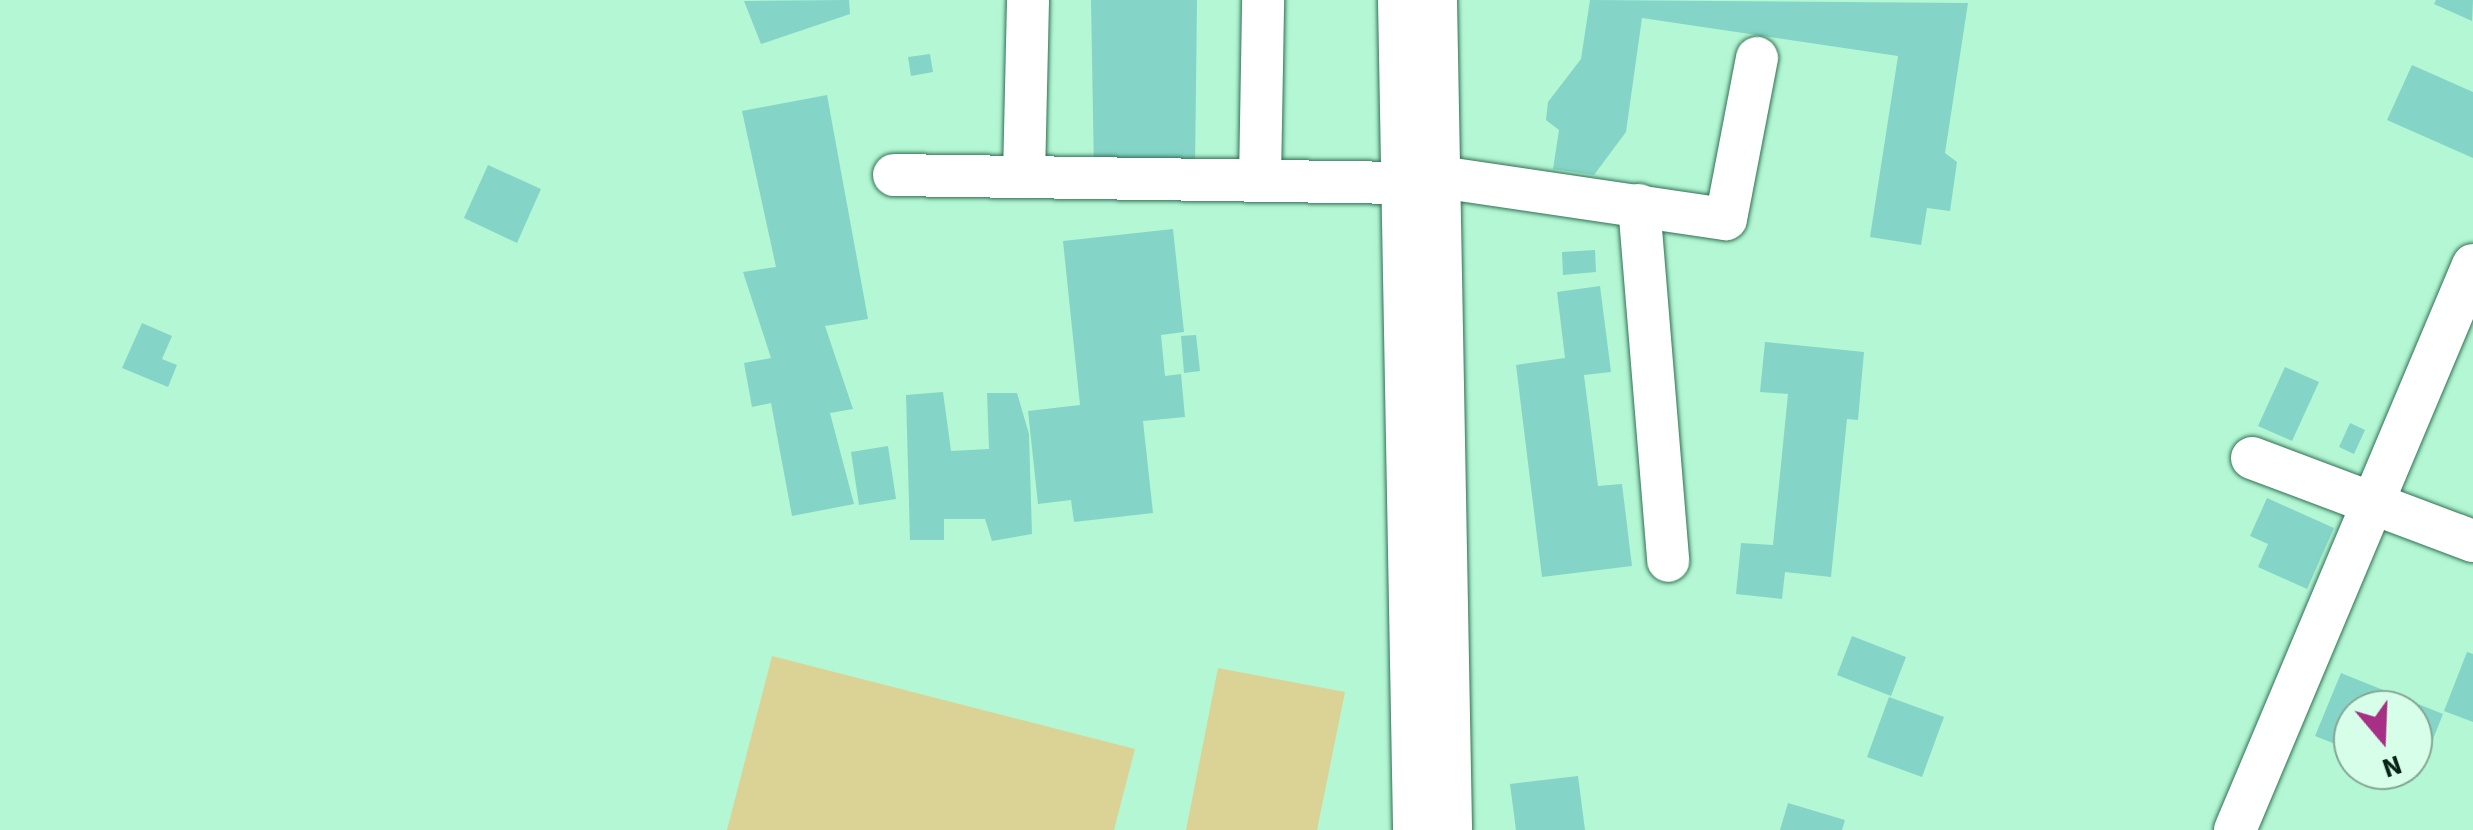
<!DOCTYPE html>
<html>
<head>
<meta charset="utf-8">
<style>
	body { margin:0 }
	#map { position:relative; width:2473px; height:830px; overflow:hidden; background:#b4f7d4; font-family:"Source Sans 3",sans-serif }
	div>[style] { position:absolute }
	.green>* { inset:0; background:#dbd396 }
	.building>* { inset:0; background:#84d5c7 }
	.roads { filter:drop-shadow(0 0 2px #307154) drop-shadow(0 0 2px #307154) }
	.minor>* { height:42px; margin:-21px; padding:0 21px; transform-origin:21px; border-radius:21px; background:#fff }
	span { translate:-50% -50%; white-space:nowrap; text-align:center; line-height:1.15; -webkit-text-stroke:10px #d7fee8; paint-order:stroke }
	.north { position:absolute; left:2333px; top:690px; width:100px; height:100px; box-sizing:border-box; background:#d7fee8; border:2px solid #84a694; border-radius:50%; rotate:161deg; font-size:28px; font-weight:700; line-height:40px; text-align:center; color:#072216 }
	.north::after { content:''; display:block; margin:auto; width:35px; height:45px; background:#a72f85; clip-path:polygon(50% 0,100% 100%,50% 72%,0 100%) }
</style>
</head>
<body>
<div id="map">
	<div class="green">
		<i style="clip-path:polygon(772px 656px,1135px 749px,1114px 830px,727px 830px)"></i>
		<i style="clip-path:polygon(1218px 668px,1345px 692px,1317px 830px,1186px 830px)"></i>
	</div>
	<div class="building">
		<i style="clip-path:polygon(849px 0,850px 14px,761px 44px,744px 1px)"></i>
		<i style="clip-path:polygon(1091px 0,1197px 0,1195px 170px,1094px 173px)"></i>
		<i style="clip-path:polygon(1590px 0,1968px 3px,1945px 153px,1957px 162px,1950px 211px,1927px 208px,1921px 245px,1870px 237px,1898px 56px,1642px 18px,1626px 132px,1594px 175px,1553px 169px,1559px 130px,1546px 120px,1548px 102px,1581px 59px)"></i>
		<i style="clip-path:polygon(2436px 0,2473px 0,2472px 21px,2434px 4px)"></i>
		<i style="clip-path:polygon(930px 54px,933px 72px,911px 76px,908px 57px)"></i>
		<i style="clip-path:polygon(2412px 65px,2473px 92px,2473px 158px,2387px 120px)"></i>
		<i style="clip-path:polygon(827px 95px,868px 319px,825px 326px,853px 409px,830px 413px,854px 504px,792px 516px,771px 403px,752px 407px,744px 363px,771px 358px,743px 272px,776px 267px,742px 111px)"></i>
		<i style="clip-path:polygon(488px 165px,541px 189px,517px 243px,464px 218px)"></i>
		<i style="clip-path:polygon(1173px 229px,1184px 332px,1161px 335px,1165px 376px,1181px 374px,1185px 417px,1143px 421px,1153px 513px,1074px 522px,1071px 500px,1038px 504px,1028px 411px,1080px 405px,1063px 241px)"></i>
		<i style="clip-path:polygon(1595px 250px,1596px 272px,1563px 275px,1562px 252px)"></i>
		<i style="clip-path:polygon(1600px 286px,1611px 372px,1584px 375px,1598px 486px,1622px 484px,1632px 566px,1542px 577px,1516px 365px,1565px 358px,1557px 292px)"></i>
		<i style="clip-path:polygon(142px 323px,172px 336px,162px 359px,177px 365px,168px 387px,122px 368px)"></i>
		<i style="clip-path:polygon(1196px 335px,1200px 371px,1184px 373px,1181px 336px)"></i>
		<i style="clip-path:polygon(1765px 342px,1864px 352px,1858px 420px,1847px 419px,1831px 577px,1785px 572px,1782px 599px,1736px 594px,1741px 543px,1773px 545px,1788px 394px,1760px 392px)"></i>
		<i style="clip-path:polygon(2285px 367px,2319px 382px,2292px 441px,2258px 426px)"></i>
		<i style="clip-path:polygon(943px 392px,951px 451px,989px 449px,987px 393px,1017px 393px,1029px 434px,1032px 534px,992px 541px,985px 519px,944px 519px,944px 540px,910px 540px,906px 395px)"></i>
		<i style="clip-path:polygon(2350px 423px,2365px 430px,2354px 454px,2339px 447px)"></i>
		<i style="clip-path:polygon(888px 446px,896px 499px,859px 505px,851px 452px)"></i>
		<i style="clip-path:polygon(2267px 498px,2334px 528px,2307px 589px,2258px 567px,2268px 544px,2250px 536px)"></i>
		<i style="clip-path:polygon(1852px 636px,1906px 657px,1891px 696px,1837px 675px)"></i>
		<i style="clip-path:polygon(2467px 652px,2473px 654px,2473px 722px,2444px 711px)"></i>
		<i style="clip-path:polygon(2341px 673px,2443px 714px,2418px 777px,2400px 770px,2413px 770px,2413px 710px,2353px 710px,2353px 751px,2315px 736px)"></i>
		<i style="clip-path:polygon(1889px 697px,1944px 717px,1922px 777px,1867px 757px)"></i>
		<i style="clip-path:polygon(1578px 776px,1585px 830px,1516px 830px,1510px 784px)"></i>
		<i style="clip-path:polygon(1788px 803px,1845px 820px,1842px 830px,1780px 830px)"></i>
	</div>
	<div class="roads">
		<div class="minor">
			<i style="left:1399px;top:0;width:830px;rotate:88.96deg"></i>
			<i style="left:1436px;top:0;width:830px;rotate:88.96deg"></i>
			<i style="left:1413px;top:173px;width:316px;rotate:8.4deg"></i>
			<i style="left:1726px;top:219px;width:164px;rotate:-79.1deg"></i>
			<i style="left:894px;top:175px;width:508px;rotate:0.9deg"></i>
			<i style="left:1024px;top:177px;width:177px;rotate:-88.7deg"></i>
			<i style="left:1260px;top:180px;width:180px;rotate:-89deg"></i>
			<i style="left:1639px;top:205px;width:357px;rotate:85.3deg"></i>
			<i style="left:2252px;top:458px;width:236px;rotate:20.6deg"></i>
			<i style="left:2235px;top:830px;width:613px;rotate:-67.16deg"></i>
		</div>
	</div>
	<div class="north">N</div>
</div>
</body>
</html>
